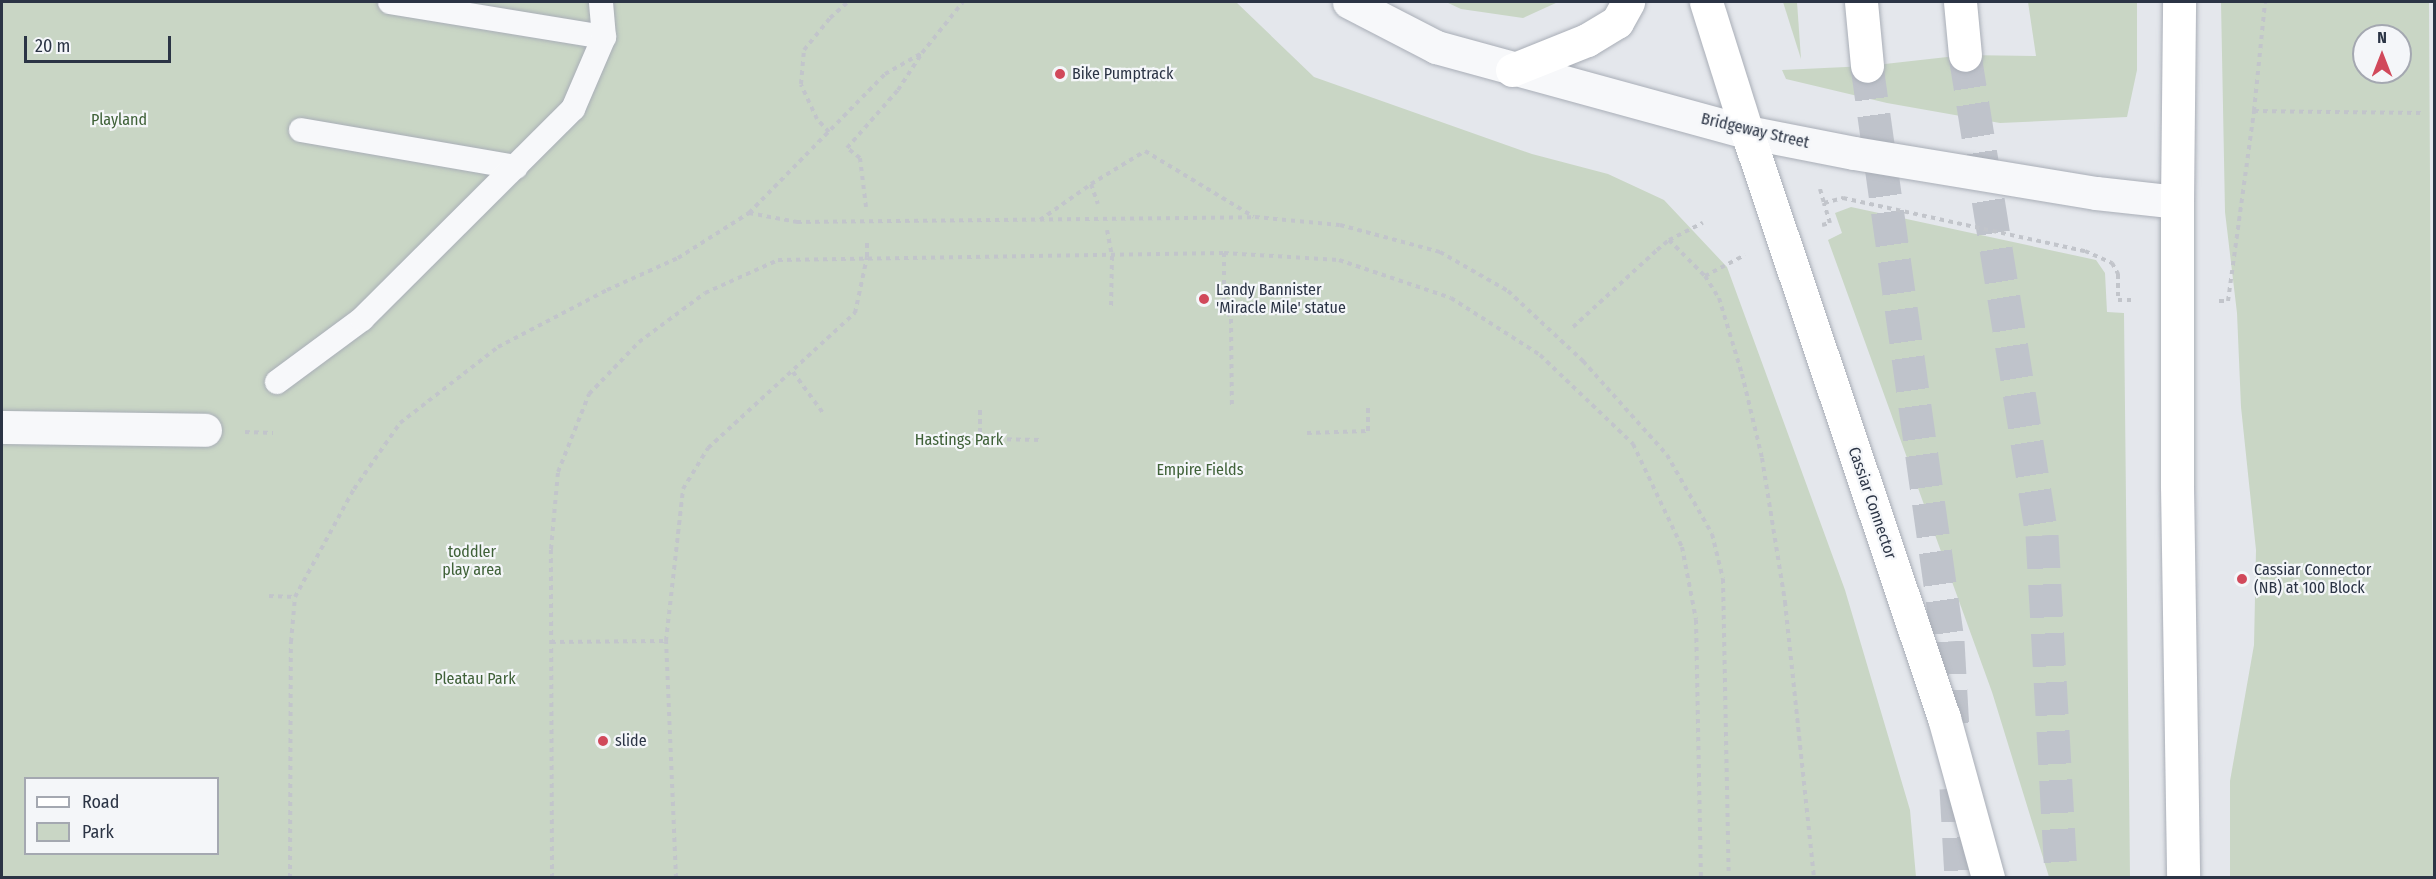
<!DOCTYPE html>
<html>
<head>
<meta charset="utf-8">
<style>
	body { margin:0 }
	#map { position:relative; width:2436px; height:879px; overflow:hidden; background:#e4e7ec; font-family:"Fira Sans Condensed",sans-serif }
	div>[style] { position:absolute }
	.green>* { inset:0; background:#c9d6c5 }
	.motorway-tunnel>* { height:33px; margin-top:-16.5px; transform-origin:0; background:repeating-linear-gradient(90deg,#bfc3cb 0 33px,transparent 0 49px) }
	.path>* { height:4px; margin-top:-2px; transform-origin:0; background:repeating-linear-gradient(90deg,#c2c5cb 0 4.5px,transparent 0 9px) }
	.roads { filter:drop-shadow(0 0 2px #a9aeb7) drop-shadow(0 0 2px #a9aeb7) }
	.service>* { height:24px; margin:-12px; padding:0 12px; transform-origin:12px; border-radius:12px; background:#f7f8fa }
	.pedestrian>* { height:33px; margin:-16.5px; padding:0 16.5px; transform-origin:16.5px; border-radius:16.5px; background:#f7f8fa }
	.tertiary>* { height:33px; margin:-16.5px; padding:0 16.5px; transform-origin:16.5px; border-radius:16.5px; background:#f7f8fa }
	.primary>* { height:33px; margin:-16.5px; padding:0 16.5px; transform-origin:16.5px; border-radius:16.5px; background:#fff }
	.motorway>* { height:33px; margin:-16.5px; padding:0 16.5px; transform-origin:16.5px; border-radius:16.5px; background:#fff }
	.dots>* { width:16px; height:16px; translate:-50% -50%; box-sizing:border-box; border:3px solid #f4f6f9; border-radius:50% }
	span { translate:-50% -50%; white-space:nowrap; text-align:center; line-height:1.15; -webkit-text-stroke:4.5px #f4f6f9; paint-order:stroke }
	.poi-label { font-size:16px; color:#2b3445 }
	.left { translate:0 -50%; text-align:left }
	.park-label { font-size:16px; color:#3f6138 }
	.street-label { font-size:16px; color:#2b3445 }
	.frame { position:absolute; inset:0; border:3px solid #2b3445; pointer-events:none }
	.legend { position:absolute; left:24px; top:777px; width:195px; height:78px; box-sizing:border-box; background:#f4f6f9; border:2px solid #a4a8b1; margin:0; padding:8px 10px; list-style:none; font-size:18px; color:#2b3445 }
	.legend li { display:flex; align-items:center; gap:12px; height:30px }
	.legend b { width:30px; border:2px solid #a4a8b1 }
	.north { position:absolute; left:2352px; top:24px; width:60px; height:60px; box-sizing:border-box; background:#f4f6f9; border:2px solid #a4a8b1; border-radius:50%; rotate:0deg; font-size:16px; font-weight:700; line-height:24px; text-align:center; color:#2b3445 }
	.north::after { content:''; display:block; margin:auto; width:21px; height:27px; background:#d1495b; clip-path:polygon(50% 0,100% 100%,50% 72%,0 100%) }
	.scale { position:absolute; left:24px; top:36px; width:147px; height:27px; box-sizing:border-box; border:3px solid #2b3445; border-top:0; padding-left:8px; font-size:18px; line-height:21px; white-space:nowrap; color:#2b3445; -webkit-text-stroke:4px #f4f6f9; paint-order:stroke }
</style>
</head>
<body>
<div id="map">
	<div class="green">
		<i style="clip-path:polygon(evenodd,2px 2px,1236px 2px,1314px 77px,1532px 154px,1608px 174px,1664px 200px,1727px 267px,1845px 590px,1910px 810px,1916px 877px,2px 878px,2px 2px,26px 778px,218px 778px,218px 854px,26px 854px,26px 778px)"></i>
		<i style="clip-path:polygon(1446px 2px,1558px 2px,1523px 18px,1461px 9px)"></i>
		<i style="clip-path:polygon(1783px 2px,1797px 2px,1801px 59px)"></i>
		<i style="clip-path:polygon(2028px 2px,2137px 2px,2137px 70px,2127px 117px,2000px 123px,1887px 103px,1786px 79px,1782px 70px,1867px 66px,1965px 55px,2036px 56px)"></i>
		<i style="clip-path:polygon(evenodd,2221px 2px,2429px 2px,2434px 877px,2230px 877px,2230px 781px,2254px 645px,2256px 550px,2241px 407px,2237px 313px,2225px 212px,2221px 2px,2364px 36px,2400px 36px,2400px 72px,2364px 72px,2364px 36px)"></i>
		<i style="clip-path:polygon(1851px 207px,2096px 260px,2105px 273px,2107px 312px,2124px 313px,2130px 877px,2049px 877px,1992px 692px,1828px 240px,1842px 233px,1835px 213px)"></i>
	</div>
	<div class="motorway-tunnel">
		<i style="left:1965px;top:55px;width:486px;rotate:80.9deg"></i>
		<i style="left:2042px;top:535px;width:344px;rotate:86.8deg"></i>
		<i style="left:1867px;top:66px;width:581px;rotate:81.98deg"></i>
		<i style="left:1948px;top:641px;width:90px;rotate:86.8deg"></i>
		<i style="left:1956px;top:788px;width:90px;rotate:86.8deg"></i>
	</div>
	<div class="path">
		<i style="left:2254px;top:111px;width:171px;rotate:0.7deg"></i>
		<i style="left:829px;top:132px;width:18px;rotate:-133deg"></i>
		<i style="left:817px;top:119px;width:38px;rotate:-115deg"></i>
		<i style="left:801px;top:84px;width:34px;rotate:-85deg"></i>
		<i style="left:804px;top:50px;width:41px;rotate:-50.9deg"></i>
		<i style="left:830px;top:18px;width:24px;rotate:-42deg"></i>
		<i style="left:1091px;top:184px;width:21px;rotate:71deg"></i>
		<i style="left:1820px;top:189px;width:15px;rotate:74deg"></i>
		<i style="left:866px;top:207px;width:49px;rotate:-97deg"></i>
		<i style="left:860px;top:158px;width:16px;rotate:-142deg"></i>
		<i style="left:847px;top:148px;width:77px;rotate:-48.7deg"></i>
		<i style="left:898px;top:90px;width:44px;rotate:-57deg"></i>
		<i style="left:922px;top:53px;width:65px;rotate:-51.2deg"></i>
		<i style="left:749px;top:213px;width:49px;rotate:10.6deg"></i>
		<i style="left:797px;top:222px;width:458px;rotate:-0.6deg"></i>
		<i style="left:1255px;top:217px;width:85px;rotate:5.4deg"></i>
		<i style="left:1340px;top:225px;width:104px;rotate:15.1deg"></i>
		<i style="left:1440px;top:252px;width:78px;rotate:29.8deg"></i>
		<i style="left:1508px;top:291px;width:103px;rotate:43deg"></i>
		<i style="left:1583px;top:361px;width:126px;rotate:48.2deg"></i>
		<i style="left:1667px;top:455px;width:91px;rotate:60.3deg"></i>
		<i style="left:1712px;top:534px;width:46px;rotate:76.3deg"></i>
		<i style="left:1723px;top:579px;width:299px;rotate:88.9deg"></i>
		<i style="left:1040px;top:220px;width:62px;rotate:-35.2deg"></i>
		<i style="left:1091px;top:184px;width:63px;rotate:-31.4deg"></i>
		<i style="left:1145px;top:151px;width:127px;rotate:31.2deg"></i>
		<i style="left:1822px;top:225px;width:8px;rotate:-14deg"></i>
		<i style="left:1830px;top:223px;width:21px;rotate:-107deg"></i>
		<i style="left:1824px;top:203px;width:20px;rotate:-15deg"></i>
		<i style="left:1843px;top:198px;width:248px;rotate:12.4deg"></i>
		<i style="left:2085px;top:251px;width:30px;rotate:24deg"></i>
		<i style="left:2112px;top:263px;width:13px;rotate:61deg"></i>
		<i style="left:2118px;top:274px;width:26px;rotate:90deg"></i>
		<i style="left:2118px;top:300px;width:18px"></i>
		<i style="left:1107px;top:230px;width:26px;rotate:79deg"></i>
		<i style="left:1112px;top:256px;width:50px;rotate:91.1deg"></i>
		<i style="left:1669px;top:240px;width:51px;rotate:45deg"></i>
		<i style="left:1705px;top:276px;width:45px;rotate:-27.7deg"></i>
		<i style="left:1224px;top:253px;width:51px;rotate:90deg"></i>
		<i style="left:1224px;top:304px;width:17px;rotate:65deg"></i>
		<i style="left:1231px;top:319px;width:89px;rotate:89.4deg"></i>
		<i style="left:1705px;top:276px;width:26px;rotate:58deg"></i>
		<i style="left:1719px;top:298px;width:79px;rotate:73.2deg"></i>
		<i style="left:1742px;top:374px;width:86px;rotate:76.6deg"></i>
		<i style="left:1762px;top:458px;width:146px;rotate:80.9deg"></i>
		<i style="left:1785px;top:602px;width:278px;rotate:84deg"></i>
		<i style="left:2219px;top:301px;width:9px"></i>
		<i style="left:2228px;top:301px;width:192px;rotate:-82.2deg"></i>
		<i style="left:2254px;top:111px;width:110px;rotate:-84.2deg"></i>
		<i style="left:1573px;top:327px;width:114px;rotate:-42.5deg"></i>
		<i style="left:1657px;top:250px;width:16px;rotate:-40deg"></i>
		<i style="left:1669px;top:240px;width:38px;rotate:-27deg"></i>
		<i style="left:793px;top:372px;width:51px;rotate:53.8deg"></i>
		<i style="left:980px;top:410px;width:29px;rotate:90deg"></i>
		<i style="left:980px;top:439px;width:61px;rotate:0.9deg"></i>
		<i style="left:245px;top:432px;width:28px;rotate:2deg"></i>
		<i style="left:1307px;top:433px;width:61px;rotate:-1.9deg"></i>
		<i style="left:1368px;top:431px;width:26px;rotate:-90deg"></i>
		<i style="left:269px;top:596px;width:26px;rotate:2deg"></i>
		<i style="left:551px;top:642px;width:115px;rotate:-0.5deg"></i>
		<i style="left:290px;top:878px;width:236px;rotate:-89.8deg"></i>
		<i style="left:291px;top:642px;width:45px;rotate:-84.9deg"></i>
		<i style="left:295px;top:597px;width:123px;rotate:-61.4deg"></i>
		<i style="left:354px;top:489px;width:80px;rotate:-55.1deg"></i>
		<i style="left:400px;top:423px;width:124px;rotate:-37.8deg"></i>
		<i style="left:498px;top:347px;width:123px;rotate:-27.6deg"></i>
		<i style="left:607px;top:290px;width:78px;rotate:-24.3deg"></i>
		<i style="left:678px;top:258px;width:84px;rotate:-32.4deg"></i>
		<i style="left:749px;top:213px;width:194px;rotate:-45.6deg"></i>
		<i style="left:885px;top:74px;width:43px;rotate:-29.6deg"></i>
		<i style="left:552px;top:878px;width:329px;rotate:-90.2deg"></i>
		<i style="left:551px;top:549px;width:77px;rotate:-84.8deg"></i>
		<i style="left:558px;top:472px;width:84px;rotate:-68.3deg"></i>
		<i style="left:589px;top:394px;width:72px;rotate:-46.1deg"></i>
		<i style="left:639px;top:342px;width:82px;rotate:-36.6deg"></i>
		<i style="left:705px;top:293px;width:80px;rotate:-24.3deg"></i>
		<i style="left:778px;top:260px;width:446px;rotate:-0.9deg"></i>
		<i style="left:1224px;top:253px;width:115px;rotate:3.5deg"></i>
		<i style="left:1339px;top:260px;width:118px;rotate:18.7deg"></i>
		<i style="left:1451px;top:298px;width:106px;rotate:32.6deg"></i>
		<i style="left:1540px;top:355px;width:129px;rotate:43.7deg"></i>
		<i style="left:1633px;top:444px;width:114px;rotate:64.6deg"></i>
		<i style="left:1682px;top:547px;width:74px;rotate:79.1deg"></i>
		<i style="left:1696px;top:620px;width:258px;rotate:88.9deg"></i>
		<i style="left:676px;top:878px;width:237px;rotate:-92.4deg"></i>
		<i style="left:666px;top:641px;width:153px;rotate:-83.6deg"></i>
		<i style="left:683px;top:489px;width:48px;rotate:-58.6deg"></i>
		<i style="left:708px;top:448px;width:200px;rotate:-42.6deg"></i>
		<i style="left:855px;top:313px;width:57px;rotate:-77.9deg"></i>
		<i style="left:867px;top:257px;width:15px;rotate:-90deg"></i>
	</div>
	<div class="roads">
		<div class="service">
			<i style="left:390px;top:2px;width:217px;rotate:9.3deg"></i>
			<i style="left:301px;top:130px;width:218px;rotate:9.8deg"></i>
			<i style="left:277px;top:382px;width:106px;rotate:-36.5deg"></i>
			<i style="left:362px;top:319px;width:298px;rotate:-44.9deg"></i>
			<i style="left:573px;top:109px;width:78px;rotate:-66.7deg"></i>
			<i style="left:604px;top:37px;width:35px;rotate:-95deg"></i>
		</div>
		<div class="pedestrian">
			<i style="left:2px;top:427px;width:203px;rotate:0.8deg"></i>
		</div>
		<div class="tertiary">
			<i style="left:1349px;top:2px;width:98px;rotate:27.3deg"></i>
			<i style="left:1436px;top:47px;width:322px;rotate:15.3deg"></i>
			<i style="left:1747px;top:132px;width:109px;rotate:11.1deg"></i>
			<i style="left:1854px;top:153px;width:245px;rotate:9.4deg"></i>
			<i style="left:2096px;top:193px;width:81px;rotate:6.3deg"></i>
		</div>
		<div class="primary">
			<i style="left:1747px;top:132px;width:618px;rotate:71.42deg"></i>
			<i style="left:1944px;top:718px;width:166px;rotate:74.6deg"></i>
			<i style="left:2177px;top:202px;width:284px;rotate:90deg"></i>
			<i style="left:2177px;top:486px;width:392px;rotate:89.1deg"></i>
		</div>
		<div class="motorway">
			<i style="left:1706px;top:2px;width:136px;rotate:72.5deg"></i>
			<i style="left:1861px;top:2px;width:64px;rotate:84.6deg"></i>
			<i style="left:1960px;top:2px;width:53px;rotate:84.6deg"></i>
			<i style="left:1512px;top:70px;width:81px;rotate:-21.8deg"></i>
			<i style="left:1587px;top:40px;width:35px;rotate:-31deg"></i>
			<i style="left:1617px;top:22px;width:23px;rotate:-61deg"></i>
			<i style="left:2177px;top:202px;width:200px;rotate:-89.4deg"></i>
		</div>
	</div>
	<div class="dots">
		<i style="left:1060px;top:74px;background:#d1495b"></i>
		<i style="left:1204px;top:299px;background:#d1495b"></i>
		<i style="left:2242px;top:579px;background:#d1495b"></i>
		<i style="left:603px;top:741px;background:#d1495b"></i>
	</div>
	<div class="poi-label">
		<span class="left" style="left:1072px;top:74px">Bike Pumptrack</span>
		<span class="left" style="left:1216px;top:299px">Landy Bannister<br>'Miracle Mile' statue</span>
		<span class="left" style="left:2254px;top:579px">Cassiar Connector<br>(NB) at 100 Block</span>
		<span class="left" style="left:615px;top:741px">slide</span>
	</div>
	<div class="park-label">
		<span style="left:119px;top:120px">Playland</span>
		<span style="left:959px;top:440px">Hastings Park</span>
		<span style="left:1200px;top:470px">Empire Fields</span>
		<span style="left:472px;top:561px">toddler<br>play area</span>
		<span style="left:475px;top:679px">Pleatau Park</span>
	</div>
	<div class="street-label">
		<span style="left:1755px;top:131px;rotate:13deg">Bridgeway Street</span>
		<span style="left:1872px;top:503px;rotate:71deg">Cassiar Connector</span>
	</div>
	<div class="frame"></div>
	<ul class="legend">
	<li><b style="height:8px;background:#fff"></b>Road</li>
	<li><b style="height:16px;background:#c9d6c5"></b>Park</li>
	</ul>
	<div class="north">N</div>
	<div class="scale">20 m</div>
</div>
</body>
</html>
